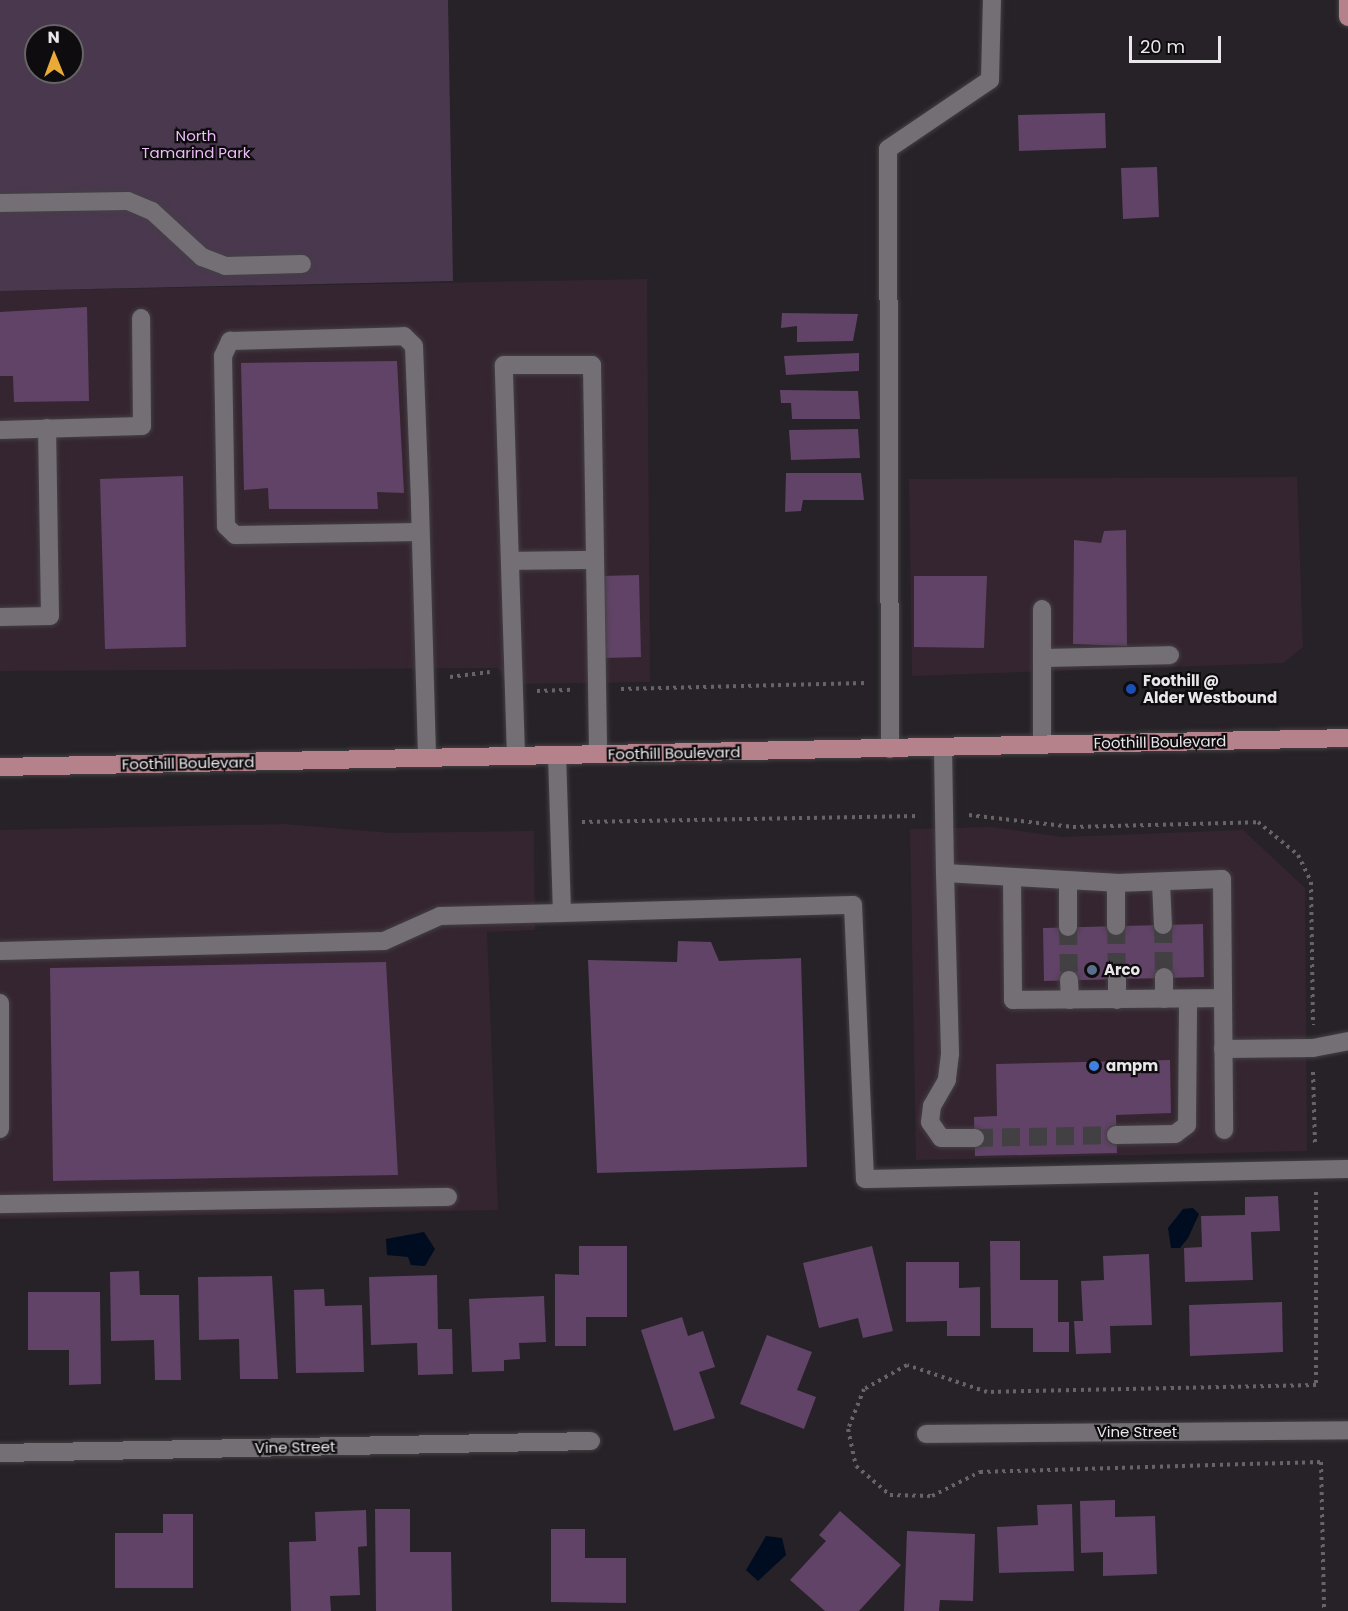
<!DOCTYPE html>
<html>
<head>
<meta charset="utf-8">
<style>
	body { margin:0 }
	#map { position:relative; width:1348px; height:1611px; overflow:hidden; background:#262227; font-family:Poppins,sans-serif }
	div>[style] { position:absolute }
	.commercial>* { inset:0; background:#352530 }
	.green>* { inset:0; background:#4a384f }
	.water>* { inset:0; background:#000c20 }
	.building>* { inset:0; background:#604366 }
	.minor-tunnel>* { height:18px; margin-top:-9px; transform-origin:0; background:repeating-linear-gradient(90deg,#434044 0 18px,transparent 0 27px) }
	.path>* { height:4px; margin-top:-2px; transform-origin:0; background:repeating-linear-gradient(90deg,#676468 0 3px,transparent 0 7.5px) }
	.roads { filter:drop-shadow(0 0 2px #434044) drop-shadow(0 0 2px #434044) }
	.minor>* { height:18px; margin:-9px; padding:0 9px; transform-origin:9px; border-radius:9px; background:#746f75 }
	.major>* { height:18px; margin:-9px; padding:0 9px; transform-origin:9px; border-radius:9px; background:#b5818b }
	.dots>* { width:16px; height:16px; translate:-50% -50%; box-sizing:border-box; border:3px solid #0e0c0e; border-radius:50% }
	span { translate:-50% -50%; white-space:nowrap; text-align:center; line-height:1.15; -webkit-text-stroke:4.5px #0e0c0e; paint-order:stroke }
	.park-label { font-size:15px; color:#ecbcf8 }
	.poi-label { font-size:15px; color:#e9e7ea; font-weight:700 }
	.left { translate:0 -50%; text-align:left }
	.street-label { font-size:15px; color:#e9e7ea }
	.north { position:absolute; left:24px; top:24px; width:60px; height:60px; box-sizing:border-box; background:#0e0c0e; border:2px solid #666466; border-radius:50%; rotate:359deg; font-size:16px; font-weight:700; line-height:24px; text-align:center; color:#e9e7ea }
	.north::after { content:''; display:block; margin:auto; width:21px; height:27px; background:#eaaa38; clip-path:polygon(50% 0,100% 100%,50% 72%,0 100%) }
	.scale { position:absolute; left:1129px; top:36px; width:92px; height:27px; box-sizing:border-box; border:3px solid #e9e7ea; border-top:0; padding-left:8px; font-size:18px; line-height:21px; white-space:nowrap; color:#e9e7ea; -webkit-text-stroke:4px #0e0c0e; paint-order:stroke }
</style>
</head>
<body>
<div id="map">
	<div class="commercial">
		<i style="clip-path:polygon(647px 279px,650px 682px,507px 684px,498px 668px,0 671px,0 291px)"></i>
		<i style="clip-path:polygon(1297px 477px,1303px 647px,1283px 663px,912px 676px,909px 479px)"></i>
		<i style="clip-path:polygon(285px 824px,391px 833px,534px 831px,535px 930px,487px 932px,498px 1210px,0 1219px,0 830px)"></i>
		<i style="clip-path:polygon(992px 827px,1063px 837px,1243px 830px,1305px 888px,1307px 1151px,916px 1160px,910px 829px)"></i>
	</div>
	<div class="green">
		<i style="clip-path:polygon(evenodd,0 0,448px 0,453px 281px,0 291px,0 0,36px 36px,72px 36px,72px 72px,36px 72px,36px 36px)"></i>
	</div>
	<div class="water">
		<i style="clip-path:polygon(1193px 1208px,1199px 1214px,1188px 1238px,1180px 1248px,1171px 1248px,1168px 1228px,1183px 1209px)"></i>
		<i style="clip-path:polygon(424px 1232px,435px 1249px,425px 1266px,411px 1265px,408px 1257px,387px 1255px,386px 1239px)"></i>
		<i style="clip-path:polygon(766px 1536px,782px 1538px,786px 1555px,758px 1581px,746px 1570px)"></i>
	</div>
	<div class="building">
		<i style="clip-path:polygon(1105px 113px,1106px 148px,1019px 151px,1018px 115px)"></i>
		<i style="clip-path:polygon(1157px 167px,1159px 217px,1123px 219px,1121px 168px)"></i>
		<i style="clip-path:polygon(87px 307px,89px 401px,14px 402px,13px 376px,0 376px,0 312px)"></i>
		<i style="clip-path:polygon(782px 313px,858px 314px,853px 341px,797px 342px,797px 326px,781px 328px)"></i>
		<i style="clip-path:polygon(859px 353px,859px 371px,786px 375px,784px 356px)"></i>
		<i style="clip-path:polygon(397px 361px,404px 493px,377px 492px,378px 509px,269px 509px,268px 488px,244px 490px,241px 363px)"></i>
		<i style="clip-path:polygon(780px 390px,858px 391px,860px 419px,792px 419px,791px 403px,781px 403px)"></i>
		<i style="clip-path:polygon(858px 429px,860px 458px,791px 460px,789px 430px)"></i>
		<i style="clip-path:polygon(786px 473px,861px 473px,864px 500px,803px 500px,801px 511px,785px 512px)"></i>
		<i style="clip-path:polygon(183px 476px,186px 647px,105px 649px,100px 479px)"></i>
		<i style="clip-path:polygon(1126px 530px,1127px 646px,1073px 644px,1074px 540px,1101px 543px,1104px 531px)"></i>
		<i style="clip-path:polygon(639px 575px,641px 657px,605px 658px,603px 576px)"></i>
		<i style="clip-path:polygon(914px 576px,987px 576px,984px 648px,914px 647px)"></i>
		<i style="clip-path:polygon(1203px 924px,1204px 977px,1044px 981px,1043px 928px)"></i>
		<i style="clip-path:polygon(678px 941px,711px 942px,719px 961px,801px 958px,807px 1167px,597px 1173px,588px 960px,677px 962px)"></i>
		<i style="clip-path:polygon(386px 962px,398px 1175px,53px 1181px,50px 968px)"></i>
		<i style="clip-path:polygon(1170px 1060px,1171px 1113px,1116px 1115px,1117px 1153px,975px 1156px,974px 1117px,997px 1116px,996px 1064px)"></i>
		<i style="clip-path:polygon(1278px 1196px,1280px 1231px,1251px 1232px,1253px 1280px,1185px 1282px,1184px 1248px,1202px 1247px,1201px 1216px,1245px 1215px,1245px 1197px)"></i>
		<i style="clip-path:polygon(990px 1241px,1020px 1241px,1020px 1280px,1058px 1280px,1058px 1322px,1069px 1322px,1069px 1352px,1033px 1352px,1033px 1328px,991px 1328px)"></i>
		<i style="clip-path:polygon(579px 1246px,627px 1246px,627px 1317px,586px 1317px,586px 1346px,555px 1346px,555px 1274px,579px 1275px)"></i>
		<i style="clip-path:polygon(872px 1246px,893px 1331px,863px 1338px,858px 1318px,819px 1328px,803px 1263px)"></i>
		<i style="clip-path:polygon(1149px 1254px,1152px 1325px,1110px 1326px,1111px 1353px,1076px 1354px,1074px 1321px,1083px 1321px,1081px 1281px,1104px 1280px,1103px 1256px)"></i>
		<i style="clip-path:polygon(906px 1262px,959px 1262px,959px 1288px,980px 1287px,980px 1336px,947px 1336px,947px 1321px,906px 1322px)"></i>
		<i style="clip-path:polygon(139px 1271px,140px 1295px,179px 1295px,181px 1380px,155px 1380px,154px 1340px,111px 1341px,110px 1272px)"></i>
		<i style="clip-path:polygon(437px 1275px,438px 1329px,452px 1329px,453px 1374px,418px 1375px,417px 1343px,371px 1345px,369px 1277px)"></i>
		<i style="clip-path:polygon(272px 1276px,278px 1379px,240px 1379px,239px 1339px,199px 1340px,198px 1277px)"></i>
		<i style="clip-path:polygon(324px 1289px,325px 1306px,362px 1305px,364px 1372px,296px 1373px,294px 1290px)"></i>
		<i style="clip-path:polygon(28px 1292px,100px 1292px,101px 1384px,69px 1385px,69px 1350px,28px 1350px)"></i>
		<i style="clip-path:polygon(544px 1296px,546px 1342px,519px 1343px,520px 1359px,504px 1360px,504px 1371px,472px 1372px,469px 1299px)"></i>
		<i style="clip-path:polygon(1282px 1302px,1283px 1352px,1190px 1356px,1189px 1305px)"></i>
		<i style="clip-path:polygon(682px 1317px,688px 1336px,703px 1331px,715px 1367px,699px 1372px,715px 1418px,674px 1431px,641px 1330px)"></i>
		<i style="clip-path:polygon(767px 1335px,812px 1352px,797px 1390px,816px 1397px,804px 1429px,740px 1404px)"></i>
		<i style="clip-path:polygon(1115px 1500px,1115px 1517px,1155px 1516px,1157px 1574px,1103px 1576px,1103px 1552px,1081px 1553px,1080px 1501px)"></i>
		<i style="clip-path:polygon(1072px 1504px,1074px 1571px,999px 1573px,997px 1527px,1038px 1525px,1037px 1505px)"></i>
		<i style="clip-path:polygon(375px 1509px,410px 1509px,410px 1552px,451px 1552px,452px 1611px,376px 1611px)"></i>
		<i style="clip-path:polygon(366px 1510px,367px 1546px,358px 1547px,360px 1595px,330px 1596px,331px 1611px,291px 1611px,289px 1542px,316px 1541px,315px 1512px)"></i>
		<i style="clip-path:polygon(840px 1511px,901px 1565px,859px 1611px,825px 1611px,790px 1580px,826px 1541px,819px 1535px)"></i>
		<i style="clip-path:polygon(163px 1514px,193px 1514px,193px 1588px,115px 1588px,115px 1533px,163px 1533px)"></i>
		<i style="clip-path:polygon(551px 1529px,585px 1529px,585px 1558px,626px 1558px,626px 1603px,551px 1602px)"></i>
		<i style="clip-path:polygon(907px 1531px,975px 1534px,973px 1601px,940px 1600px,939px 1611px,904px 1611px)"></i>
	</div>
	<div class="minor-tunnel">
		<i style="left:1163px;top:925px;width:52px;rotate:88.9deg"></i>
		<i style="left:1116px;top:926px;width:53px;rotate:88.9deg"></i>
		<i style="left:1068px;top:927px;width:53px;rotate:88.9deg"></i>
		<i style="left:975px;top:1138px;width:141px;rotate:-1.2deg"></i>
	</div>
	<div class="path">
		<i style="left:450px;top:677px;width:40px;rotate:-7.1deg"></i>
		<i style="left:621px;top:689px;width:245px;rotate:-1.4deg"></i>
		<i style="left:537px;top:691px;width:35px;rotate:-2deg"></i>
		<i style="left:969px;top:815px;width:105px;rotate:6.6deg"></i>
		<i style="left:1073px;top:827px;width:185px;rotate:-1.5deg"></i>
		<i style="left:1258px;top:822px;width:52px;rotate:39.5deg"></i>
		<i style="left:1298px;top:855px;width:30px;rotate:64deg"></i>
		<i style="left:1311px;top:882px;width:143px;rotate:89.2deg"></i>
		<i style="left:582px;top:822px;width:337px;rotate:-1deg"></i>
		<i style="left:1313px;top:1072px;width:73px;rotate:88.4deg"></i>
		<i style="left:1316px;top:1192px;width:193px;rotate:90deg"></i>
		<i style="left:1316px;top:1385px;width:329px;rotate:178.8deg"></i>
		<i style="left:987px;top:1392px;width:84px;rotate:-161.4deg"></i>
		<i style="left:907px;top:1365px;width:49px;rotate:150.8deg"></i>
		<i style="left:864px;top:1389px;width:43px;rotate:111.8deg"></i>
		<i style="left:848px;top:1429px;width:38px;rotate:78deg"></i>
		<i style="left:856px;top:1466px;width:45px;rotate:40.5deg"></i>
		<i style="left:890px;top:1495px;width:42px;rotate:1.4deg"></i>
		<i style="left:932px;top:1496px;width:54px;rotate:-26.6deg"></i>
		<i style="left:980px;top:1472px;width:341px;rotate:-1.7deg"></i>
		<i style="left:1321px;top:1462px;width:149px;rotate:88.8deg"></i>
	</div>
	<div class="roads">
		<div class="minor">
			<i style="left:0;top:203px;width:128px;rotate:-0.9deg"></i>
			<i style="left:128px;top:201px;width:26px;rotate:23deg"></i>
			<i style="left:152px;top:211px;width:68px;rotate:42.6deg"></i>
			<i style="left:202px;top:257px;width:25px;rotate:21deg"></i>
			<i style="left:225px;top:266px;width:77px;rotate:-1.5deg"></i>
			<i style="left:0;top:430px;width:142px;rotate:-1.6deg"></i>
			<i style="left:142px;top:426px;width:108px;rotate:-90.5deg"></i>
			<i style="left:420px;top:532px;width:185px;rotate:179.1deg"></i>
			<i style="left:235px;top:535px;width:13px;rotate:-135deg"></i>
			<i style="left:226px;top:526px;width:170px;rotate:-91deg"></i>
			<i style="left:223px;top:356px;width:17px;rotate:-65deg"></i>
			<i style="left:230px;top:341px;width:174px;rotate:-1.6deg"></i>
			<i style="left:404px;top:336px;width:14px;rotate:45deg"></i>
			<i style="left:414px;top:346px;width:159px;rotate:87.8deg"></i>
			<i style="left:420px;top:505px;width:253px;rotate:88.4deg"></i>
			<i style="left:510px;top:561px;width:85px;rotate:-0.7deg"></i>
			<i style="left:0;top:617px;width:50px;rotate:-1.1deg"></i>
			<i style="left:50px;top:616px;width:188px;rotate:-90.9deg"></i>
			<i style="left:1042px;top:658px;width:128px;rotate:-1.3deg"></i>
			<i style="left:1042px;top:745px;width:136px;rotate:-90deg"></i>
			<i style="left:943px;top:747px;width:126px;rotate:89.1deg"></i>
			<i style="left:945px;top:873px;width:171px;rotate:3.3deg"></i>
			<i style="left:1116px;top:883px;width:106px;rotate:-2.2deg"></i>
			<i style="left:1222px;top:879px;width:251px;rotate:89.5deg"></i>
			<i style="left:890px;top:749px;width:600px;rotate:-90.19deg"></i>
			<i style="left:888px;top:149px;width:123px;rotate:-34.1deg"></i>
			<i style="left:990px;top:80px;width:80px;rotate:-88.6deg"></i>
			<i style="left:516px;top:756px;width:391px;rotate:-91.8deg"></i>
			<i style="left:504px;top:365px;width:88px"></i>
			<i style="left:592px;top:365px;width:389px;rotate:89.1deg"></i>
			<i style="left:945px;top:873px;width:181px;rotate:88.4deg"></i>
			<i style="left:950px;top:1054px;width:26px;rotate:97deg"></i>
			<i style="left:947px;top:1080px;width:30px;rotate:120deg"></i>
			<i style="left:932px;top:1106px;width:16px;rotate:97deg"></i>
			<i style="left:930px;top:1122px;width:19px;rotate:55deg"></i>
			<i style="left:941px;top:1138px;width:34px"></i>
			<i style="left:1012px;top:879px;width:121px;rotate:89.5deg"></i>
			<i style="left:1013px;top:1000px;width:209px;rotate:-0.5deg"></i>
			<i style="left:1068px;top:881px;width:46px;rotate:90deg"></i>
			<i style="left:1116px;top:883px;width:43px;rotate:90deg"></i>
			<i style="left:1161px;top:883px;width:42px;rotate:87.3deg"></i>
			<i style="left:562px;top:913px;width:291px;rotate:-1.6deg"></i>
			<i style="left:853px;top:905px;width:274px;rotate:87.5deg"></i>
			<i style="left:865px;top:1179px;width:483px;rotate:-1.2deg"></i>
			<i style="left:0;top:951px;width:384px;rotate:-1.5deg"></i>
			<i style="left:384px;top:941px;width:61px;rotate:-24.1deg"></i>
			<i style="left:440px;top:916px;width:122px;rotate:-1.4deg"></i>
			<i style="left:562px;top:913px;width:158px;rotate:-91.8deg"></i>
			<i style="left:1164px;top:977px;width:22px;rotate:90deg"></i>
			<i style="left:1117px;top:979px;width:21px;rotate:90deg"></i>
			<i style="left:1069px;top:980px;width:20px;rotate:87deg"></i>
			<i style="left:0;top:1003px;width:126px;rotate:90deg"></i>
			<i style="left:1223px;top:1049px;width:90px;rotate:-0.6deg"></i>
			<i style="left:1313px;top:1048px;width:36px;rotate:-11deg"></i>
			<i style="left:1116px;top:1135px;width:59px;rotate:-1deg"></i>
			<i style="left:1175px;top:1134px;width:15px;rotate:-37deg"></i>
			<i style="left:1187px;top:1125px;width:126px;rotate:-89.5deg"></i>
			<i style="left:0;top:1204px;width:448px;rotate:-0.9deg"></i>
			<i style="left:926px;top:1434px;width:422px;rotate:-0.5deg"></i>
			<i style="left:0;top:1453px;width:591px;rotate:-1.16deg"></i>
		</div>
		<div class="major">
			<i style="left:1348px;top:0;width:17px;rotate:90deg"></i>
			<i style="left:0;top:767px;width:1348px;rotate:-1.23deg"></i>
		</div>
	</div>
	<div class="dots">
		<i style="left:1131px;top:689px;background:#1a4fb4"></i>
		<i style="left:1092px;top:970px;background:#5c6f8a"></i>
		<i style="left:1094px;top:1066px;background:#3f7fe0"></i>
	</div>
	<div class="park-label">
		<span style="left:196px;top:144px">North<br>Tamarind Park</span>
	</div>
	<div class="poi-label">
		<span class="left" style="left:1143px;top:689px">Foothill @<br>Alder Westbound</span>
		<span class="left" style="left:1104px;top:970px">Arco</span>
		<span class="left" style="left:1106px;top:1066px">ampm</span>
	</div>
	<div class="street-label">
		<span style="left:1160px;top:742px;rotate:-1deg">Foothill Boulevard</span>
		<span style="left:674px;top:753px;rotate:-1deg">Foothill Boulevard</span>
		<span style="left:188px;top:763px;rotate:-1deg">Foothill Boulevard</span>
		<span style="left:1137px;top:1432px">Vine Street</span>
		<span style="left:295px;top:1447px;rotate:-1deg">Vine Street</span>
	</div>
	<div class="north">N</div>
	<div class="scale">20 m</div>
</div>
</body>
</html>
